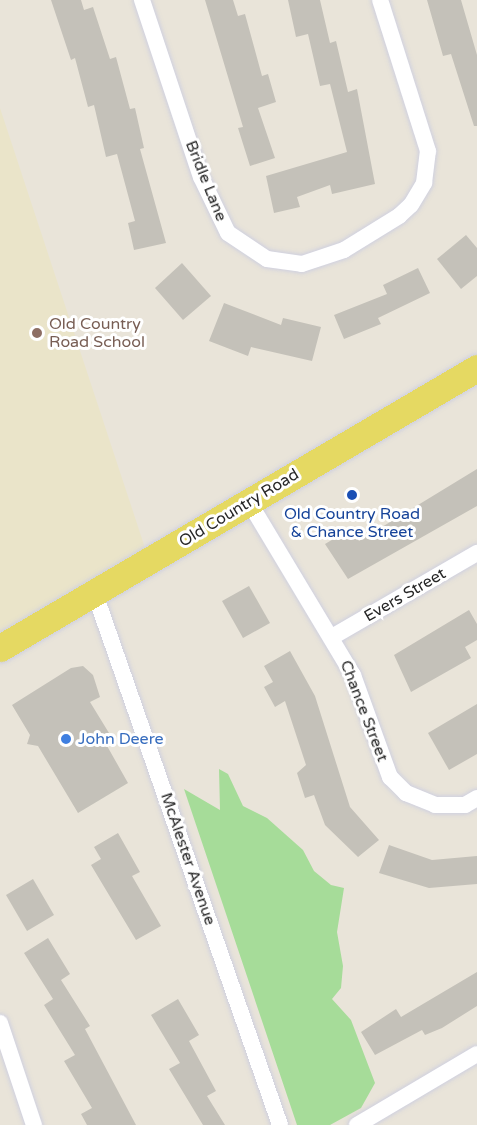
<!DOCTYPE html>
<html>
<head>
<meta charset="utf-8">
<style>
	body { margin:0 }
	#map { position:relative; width:477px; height:1125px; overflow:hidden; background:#e9e4d9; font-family:"Varela Round",sans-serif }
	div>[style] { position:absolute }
	.education>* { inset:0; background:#eae4c9 }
	.green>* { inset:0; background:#a6dc99 }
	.building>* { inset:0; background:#c4c1b9 }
	.roads { filter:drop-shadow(0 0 2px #cfd0df) drop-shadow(0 0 2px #cfd0df) }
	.minor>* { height:16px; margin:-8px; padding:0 8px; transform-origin:8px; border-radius:8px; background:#fff }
	.primary>* { height:27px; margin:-13.5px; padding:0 13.5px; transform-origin:13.5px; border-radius:13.5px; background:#e5d962 }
	.dots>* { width:16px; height:16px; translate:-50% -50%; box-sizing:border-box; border:3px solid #fff; border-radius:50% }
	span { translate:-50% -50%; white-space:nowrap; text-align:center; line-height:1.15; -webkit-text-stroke:6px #fff; paint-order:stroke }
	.street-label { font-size:16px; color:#272727 }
	.education-label { font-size:16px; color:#785e54 }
	.left { translate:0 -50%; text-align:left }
	.transit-label { font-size:16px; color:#164399 }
	.shop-label { font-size:16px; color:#366cbe }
</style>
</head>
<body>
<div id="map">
	<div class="education">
		<i style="clip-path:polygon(0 108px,148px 557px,0 644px)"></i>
	</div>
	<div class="green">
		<i style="clip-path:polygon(219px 769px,228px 774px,243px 806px,267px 818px,303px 850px,314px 871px,331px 885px,344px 888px,337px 932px,343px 966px,341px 988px,332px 999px,351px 1020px,375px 1083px,361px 1108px,330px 1125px,297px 1125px,184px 789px,220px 810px)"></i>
	</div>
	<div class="building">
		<i style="clip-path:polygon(51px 0,81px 0,84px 10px,93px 7px,110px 59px,116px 57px,130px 109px,135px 108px,144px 148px,140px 149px,166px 243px,134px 250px,128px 223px,135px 221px,117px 154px,106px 157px,94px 105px,88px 107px,75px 58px,71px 60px)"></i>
		<i style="clip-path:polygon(205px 0,233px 0,238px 16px,245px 14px,262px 76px,268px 74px,276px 102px,258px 108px,275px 158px,250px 166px,238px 128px,243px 127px)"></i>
		<i style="clip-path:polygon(288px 0,320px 0,330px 43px,336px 41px,348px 92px,357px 89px,375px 184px,332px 194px,330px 185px,297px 197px,300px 207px,274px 213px,266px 176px,347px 152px,330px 84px,320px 86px,308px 34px,296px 37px)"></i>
		<i style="clip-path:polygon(427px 0,461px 0,477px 55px,477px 126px,474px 126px,451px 54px,443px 56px)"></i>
		<i style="clip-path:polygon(466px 235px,477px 248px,477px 276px,461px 289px,437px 259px)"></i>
		<i style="clip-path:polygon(182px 263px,211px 296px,183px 320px,155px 288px)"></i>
		<i style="clip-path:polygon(418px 268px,430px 293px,378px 318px,381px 324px,344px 339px,334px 315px,387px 294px,383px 285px)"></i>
		<i style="clip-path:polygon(224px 303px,281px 325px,283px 318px,321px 327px,312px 361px,251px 347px,248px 356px,209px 341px)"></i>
		<i style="clip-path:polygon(477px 469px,477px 506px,348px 579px,325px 544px,352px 528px,359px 541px)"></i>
		<i style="clip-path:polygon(249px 586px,270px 623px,243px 638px,222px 601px)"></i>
		<i style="clip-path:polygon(469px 610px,477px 624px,477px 640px,465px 647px,471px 658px,411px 692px,394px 655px)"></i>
		<i style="clip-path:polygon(290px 651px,315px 696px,350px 807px,379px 840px,358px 857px,325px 825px,314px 795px,305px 798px,297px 773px,306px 765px,285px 701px,275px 707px,264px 687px,273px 682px,264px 666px)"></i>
		<i style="clip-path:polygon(83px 666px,93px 675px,100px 697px,90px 702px,109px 733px,102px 737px,128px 783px,78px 813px,38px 746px,27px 744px,30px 735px,12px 705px,71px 668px)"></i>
		<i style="clip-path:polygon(477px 704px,477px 754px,449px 770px,428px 733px)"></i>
		<i style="clip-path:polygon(118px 833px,140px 872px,132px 876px,161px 926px,136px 940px,91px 865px,101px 859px,94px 847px)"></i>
		<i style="clip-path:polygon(389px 845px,432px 860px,477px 856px,477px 884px,429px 888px,379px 873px)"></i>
		<i style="clip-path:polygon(33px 879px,54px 915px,27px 931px,6px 895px)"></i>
		<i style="clip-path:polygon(48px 938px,70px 974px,61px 980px,90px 1026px,85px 1029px,136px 1125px,87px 1125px,81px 1114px,92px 1108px,64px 1061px,75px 1055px,44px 1005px,53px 999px,24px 953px)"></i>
		<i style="clip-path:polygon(477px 972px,477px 1006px,442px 1028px,425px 1035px,422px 1030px,375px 1055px,361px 1032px,396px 1009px,401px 1017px)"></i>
		<i style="clip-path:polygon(178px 999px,199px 1035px,189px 1041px,216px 1091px,207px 1096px,225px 1125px,203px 1125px,169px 1069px,180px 1063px,151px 1015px)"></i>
	</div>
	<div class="roads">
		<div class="minor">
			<i style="left:142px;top:0;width:187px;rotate:71.6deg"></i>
			<i style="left:201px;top:177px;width:62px;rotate:64.3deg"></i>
			<i style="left:228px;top:233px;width:47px;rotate:33.7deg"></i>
			<i style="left:267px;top:259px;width:35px;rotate:8deg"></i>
			<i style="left:302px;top:264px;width:44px;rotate:-18.4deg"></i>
			<i style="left:344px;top:250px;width:65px;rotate:-31.7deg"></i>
			<i style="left:399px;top:216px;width:16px;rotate:-43deg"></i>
			<i style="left:411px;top:205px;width:26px;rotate:-59deg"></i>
			<i style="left:424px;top:183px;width:32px;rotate:-83deg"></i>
			<i style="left:428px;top:151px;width:158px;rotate:-107.6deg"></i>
			<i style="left:249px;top:502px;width:202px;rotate:59deg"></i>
			<i style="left:353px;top:675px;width:109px;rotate:70.1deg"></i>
			<i style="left:390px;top:777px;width:23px;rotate:45deg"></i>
			<i style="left:406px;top:793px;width:31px;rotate:22deg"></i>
			<i style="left:435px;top:805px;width:30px"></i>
			<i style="left:465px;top:805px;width:14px;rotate:-30deg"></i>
			<i style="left:95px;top:594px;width:562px;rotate:70.79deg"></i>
			<i style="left:332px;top:637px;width:168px;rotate:-30.1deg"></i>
			<i style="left:0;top:1023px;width:108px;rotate:71.6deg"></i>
			<i style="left:357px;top:1125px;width:139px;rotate:-30.6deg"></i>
		</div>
		<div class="primary">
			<i style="left:0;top:648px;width:553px;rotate:-30.41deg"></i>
		</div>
	</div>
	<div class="dots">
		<i style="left:37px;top:333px;background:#8d6e63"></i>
		<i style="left:352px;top:495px;background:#1a4fb4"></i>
		<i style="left:66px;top:739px;background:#3f7fe0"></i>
	</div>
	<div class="street-label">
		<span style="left:206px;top:181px;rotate:68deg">Bridle Lane</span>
		<span style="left:239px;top:508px;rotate:-31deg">Old Country Road</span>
		<span style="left:405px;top:595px;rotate:-30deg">Evers Street</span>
		<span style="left:364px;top:711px;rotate:69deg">Chance Street</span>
		<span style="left:188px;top:859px;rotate:71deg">McAlester Avenue</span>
	</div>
	<div class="education-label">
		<span class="left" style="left:49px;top:333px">Old Country<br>Road School</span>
	</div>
	<div class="transit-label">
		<span style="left:352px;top:523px">Old Country Road<br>&amp; Chance Street</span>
	</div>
	<div class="shop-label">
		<span class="left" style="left:78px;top:739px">John Deere</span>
	</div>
</div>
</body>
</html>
